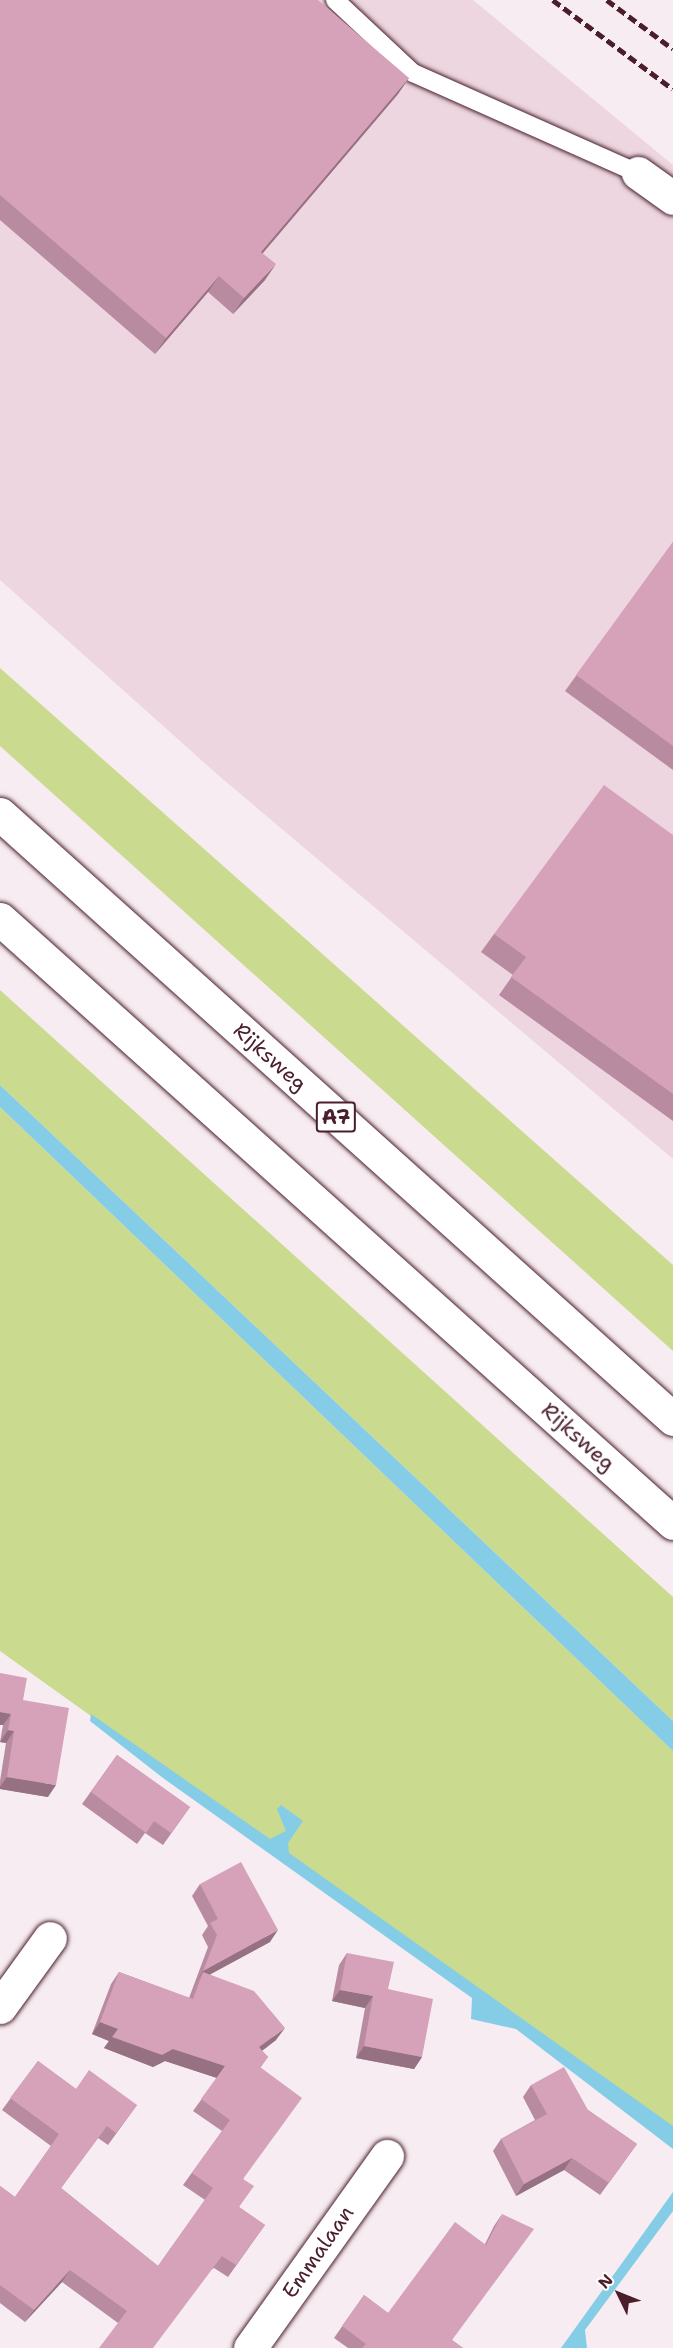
<!DOCTYPE html>
<html>
<head>
<meta charset="utf-8">
<style>
	body { margin:0 }
	#map { position:relative; width:673px; height:2348px; overflow:hidden; background:#f7ecf1; font-family:"Shantell Sans",sans-serif }
	div>[style] { position:absolute }
	.built>* { inset:0; background:#edd6e0 }
	.green>* { inset:0; background:#cada8e }
	.water>* { inset:0; background:#85cce6 }
	.roads { filter:drop-shadow(0 0 2px #4a1f2b) drop-shadow(0 0 2px #4a1f2b) }
	.service>* { height:18px; margin:-9px; padding:0 9px; transform-origin:9px; border-radius:9px; background:#fff }
	.minor>* { height:33px; margin:-16.5px; padding:0 16.5px; transform-origin:16.5px; border-radius:16.5px; background:#fff }
	.motorway>* { height:33px; margin:-16.5px; padding:0 16.5px; transform-origin:16.5px; border-radius:16.5px; background:#fff }
	.rail>* { height:4.5px; margin-top:-2.25px; transform-origin:0; background:repeating-linear-gradient(90deg,#4a1f2b 0 9px,transparent 0 13.5px) }
	.wall>* { inset:0; background:#b88ba0 }
	.shaded-wall>* { inset:0; background:#967182 }
	.building>* { inset:0; background:#d6a2ba }
	span { translate:-50% -50%; white-space:nowrap; text-align:center; line-height:1.15; -webkit-text-stroke:4.5px #fff; paint-order:stroke }
	.shield-label span { padding:2px 4px; background:#fff; border:2px solid; border-radius:4px; -webkit-text-stroke-width:0 }
	.shield-label { font-size:20px; color:#4a1f2b; font-weight:700 }
	.street-label { font-size:21px; color:#4a1f2b }
	.north { position:absolute; left:589px; top:2264px; width:60px; height:60px; -webkit-text-stroke:4px #fff; paint-order:stroke; rotate:313deg; font-size:16px; font-weight:700; line-height:24px; text-align:center; color:#4a1f2b }
	.north::after { content:''; display:block; margin:auto; width:21px; height:27px; background:#4a1f2b; clip-path:polygon(50% 0,100% 100%,50% 72%,0 100%) }
</style>
</head>
<body>
<div id="map">
	<div class="built">
		<i style="clip-path:polygon(0 0,473px 0,673px 165px,673px 1159px,218px 775px,0 580px)"></i>
	</div>
	<div class="green">
		<i style="clip-path:polygon(0 668px,673px 1265px,673px 1351px,0 746px)"></i>
		<i style="clip-path:polygon(0 990px,673px 1597px,673px 1721px,0 1085px)"></i>
		<i style="clip-path:polygon(0 1107px,673px 1751px,673px 2132px,0 1651px)"></i>
	</div>
	<div class="water">
		<i style="clip-path:polygon(0 1085px,673px 1721px,673px 1751px,0 1107px)"></i>
		<i style="clip-path:polygon(91px 1714px,270px 1839px,286px 1831px,277px 1809px,281px 1805px,303px 1821px,288px 1843px,289px 1853px,673px 2126px,673px 2149px,516px 2029px,471px 2019px,472px 1998px,163px 1778px,90px 1721px)"></i>
		<i style="clip-path:polygon(673px 2192px,673px 2211px,585px 2330px,587px 2348px,561px 2348px)"></i>
	</div>
	<div class="roads">
		<div class="service">
			<i style="left:335px;top:0;width:107px;rotate:43.1deg"></i>
			<i style="left:413px;top:73px;width:246px;rotate:24deg"></i>
		</div>
		<div class="minor">
			<i style="left:638px;top:173px;width:43px;rotate:35.5deg"></i>
			<i style="left:0;top:2007px;width:85px;rotate:-54.1deg"></i>
			<i style="left:250px;top:2348px;width:236px;rotate:-54.5deg"></i>
		</div>
		<div class="motorway">
			<i style="left:0;top:814px;width:905px;rotate:41.95deg"></i>
			<i style="left:0;top:919px;width:904px;rotate:41.91deg"></i>
		</div>
	</div>
	<div class="rail">
		<i style="left:553px;top:0;width:149px;rotate:36.6deg"></i>
		<i style="left:607px;top:0;width:82px;rotate:36.6deg"></i>
	</div>
	<div class="wall">
		<i style="clip-path:polygon(0 0,409px 78px,398px 94px,263px 253px,265px 280px,233px 314px,208px 292px,155px 354px,0 220px)"></i>
		<i style="clip-path:polygon(673px 542px,673px 770px,565px 691px)"></i>
		<i style="clip-path:polygon(673px 835px,673px 1121px,499px 995px,513px 975px,481px 952px,494px 934px)"></i>
		<i style="clip-path:polygon(0 1673px,23px 1700px,48px 1797px,0 1789px,0 1781px,6px 1743px,0 1742px,3px 1725px,0 1725px)"></i>
		<i style="clip-path:polygon(117px 1755px,190px 1807px,163px 1845px,145px 1833px,137px 1844px,82px 1804px)"></i>
		<i style="clip-path:polygon(200px 1884px,270px 1942px,210px 1974px,276px 2040px,262px 2051px,268px 2057px,260px 2068px,239px 2207px,265px 2225px,228px 2277px,214px 2268px,118px 2323px,62px 2282px,25px 2322px,0 2303px,0 2186px,15px 2197px,51px 2146px,2px 2110px,38px 2061px,76px 2089px,137px 2105px,108px 2145px,98px 2138px,61px 2188px,158px 2266px,205px 2200px,183px 2185px,222px 2131px,193px 2111px,217px 2078px,165px 2061px,153px 2067px,104px 2048px,109px 2041px,92px 2034px,111px 1984px,119px 1972px,189px 1998px,208px 1947px,202px 1935px,208px 1926px,192px 1896px)"></i>
		<i style="clip-path:polygon(347px 1953px,388px 1989px,422px 2057px,414px 2069px,356px 2058px,365px 2008px,332px 2001px,339px 1965px)"></i>
		<i style="clip-path:polygon(531px 2085px,588px 2110px,637px 2144px,600px 2195px,564px 2170px,516px 2196px,493px 2151px,501px 2139px,535px 2120px,523px 2097px)"></i>
		<i style="clip-path:polygon(502px 2214px,452px 2340px,463px 2348px,348px 2348px,334px 2338px,364px 2295px,388px 2313px,485px 2244px,494px 2226px)"></i>
	</div>
	<div class="shaded-wall">
		<i style="clip-path:polygon(409px 78px,398px 94px,250px 268px,261px 252px)"></i>
		<i style="clip-path:polygon(276px 264px,265px 280px,233px 314px,244px 298px)"></i>
		<i style="clip-path:polygon(219px 276px,208px 292px,155px 354px,166px 338px)"></i>
		<i style="clip-path:polygon(0 1712px,11px 1714px,3px 1725px,0 1725px)"></i>
		<i style="clip-path:polygon(8px 1730px,14px 1731px,6px 1743px,0 1742px)"></i>
		<i style="clip-path:polygon(7px 1777px,56px 1785px,48px 1797px,0 1789px,0 1787px)"></i>
		<i style="clip-path:polygon(278px 1930px,270px 1942px,200px 1980px,203px 1972px,195px 1983px,203px 1971px)"></i>
		<i style="clip-path:polygon(340px 1990px,373px 1996px,365px 2008px,332px 2001px)"></i>
		<i style="clip-path:polygon(100px 2022px,173px 2049px,225px 2066px,217px 2078px,165px 2061px,153px 2067px,104px 2048px,109px 2041px,92px 2034px)"></i>
		<i style="clip-path:polygon(285px 2028px,276px 2040px,251px 2059px,259px 2047px)"></i>
		<i style="clip-path:polygon(364px 2046px,422px 2057px,414px 2069px,356px 2058px)"></i>
		<i style="clip-path:polygon(572px 2158px,564px 2170px,516px 2196px,524px 2184px)"></i>
		<i style="clip-path:polygon(70px 2270px,62px 2282px,25px 2322px,34px 2310px)"></i>
	</div>
	<div class="building">
		<i style="clip-path:polygon(0 0,318px 0,409px 78px,261px 252px,276px 264px,244px 298px,219px 276px,166px 338px,0 195px)"></i>
		<i style="clip-path:polygon(673px 542px,673px 746px,576px 675px)"></i>
		<i style="clip-path:polygon(604px 785px,673px 835px,673px 1094px,511px 977px,526px 957px,494px 934px)"></i>
		<i style="clip-path:polygon(0 1673px,27px 1678px,23px 1700px,69px 1708px,56px 1785px,7px 1777px,14px 1731px,8px 1730px,11px 1714px,0 1712px)"></i>
		<i style="clip-path:polygon(117px 1755px,190px 1807px,171px 1833px,154px 1821px,146px 1833px,91px 1792px)"></i>
		<i style="clip-path:polygon(241px 1862px,278px 1930px,203px 1971px,217px 1935px,210px 1923px,218px 1919px,200px 1884px)"></i>
		<i style="clip-path:polygon(347px 1953px,394px 1962px,388px 1989px,433px 1999px,422px 2057px,364px 2046px,373px 1996px,340px 1990px)"></i>
		<i style="clip-path:polygon(119px 1972px,193px 1999px,203px 1972px,254px 1991px,285px 2028px,259px 2047px,268px 2057px,260px 2067px,302px 2098px,243px 2179px,254px 2186px,239px 2207px,265px 2225px,236px 2265px,222px 2256px,153px 2348px,99px 2348px,127px 2311px,70px 2270px,34px 2310px,0 2285px,0 2186px,15px 2197px,59px 2134px,10px 2098px,38px 2061px,76px 2089px,89px 2070px,137px 2105px,116px 2133px,107px 2126px,61px 2188px,158px 2266px,213px 2188px,192px 2173px,230px 2120px,201px 2099px,225px 2066px,173px 2049px,162px 2055px,112px 2037px,118px 2029px,100px 2022px)"></i>
		<i style="clip-path:polygon(564px 2067px,588px 2110px,637px 2144px,609px 2183px,572px 2158px,524px 2184px,501px 2139px,547px 2114px,531px 2085px)"></i>
		<i style="clip-path:polygon(502px 2214px,534px 2229px,452px 2340px,463px 2348px,362px 2348px,366px 2344px,342px 2326px,364px 2295px,388px 2313px,455px 2222px,486px 2245px)"></i>
	</div>
	<div class="shield-label">
		<span style="left:336px;top:1117px">A7</span>
	</div>
	<div class="street-label">
		<span style="left:270px;top:1057px;rotate:42deg">Rijksweg</span>
		<span style="left:578px;top:1437px;rotate:42deg">Rijksweg</span>
		<span style="left:318px;top:2252px;rotate:-55deg">Emmalaan</span>
	</div>
	<div class="north">N</div>
</div>
</body>
</html>
